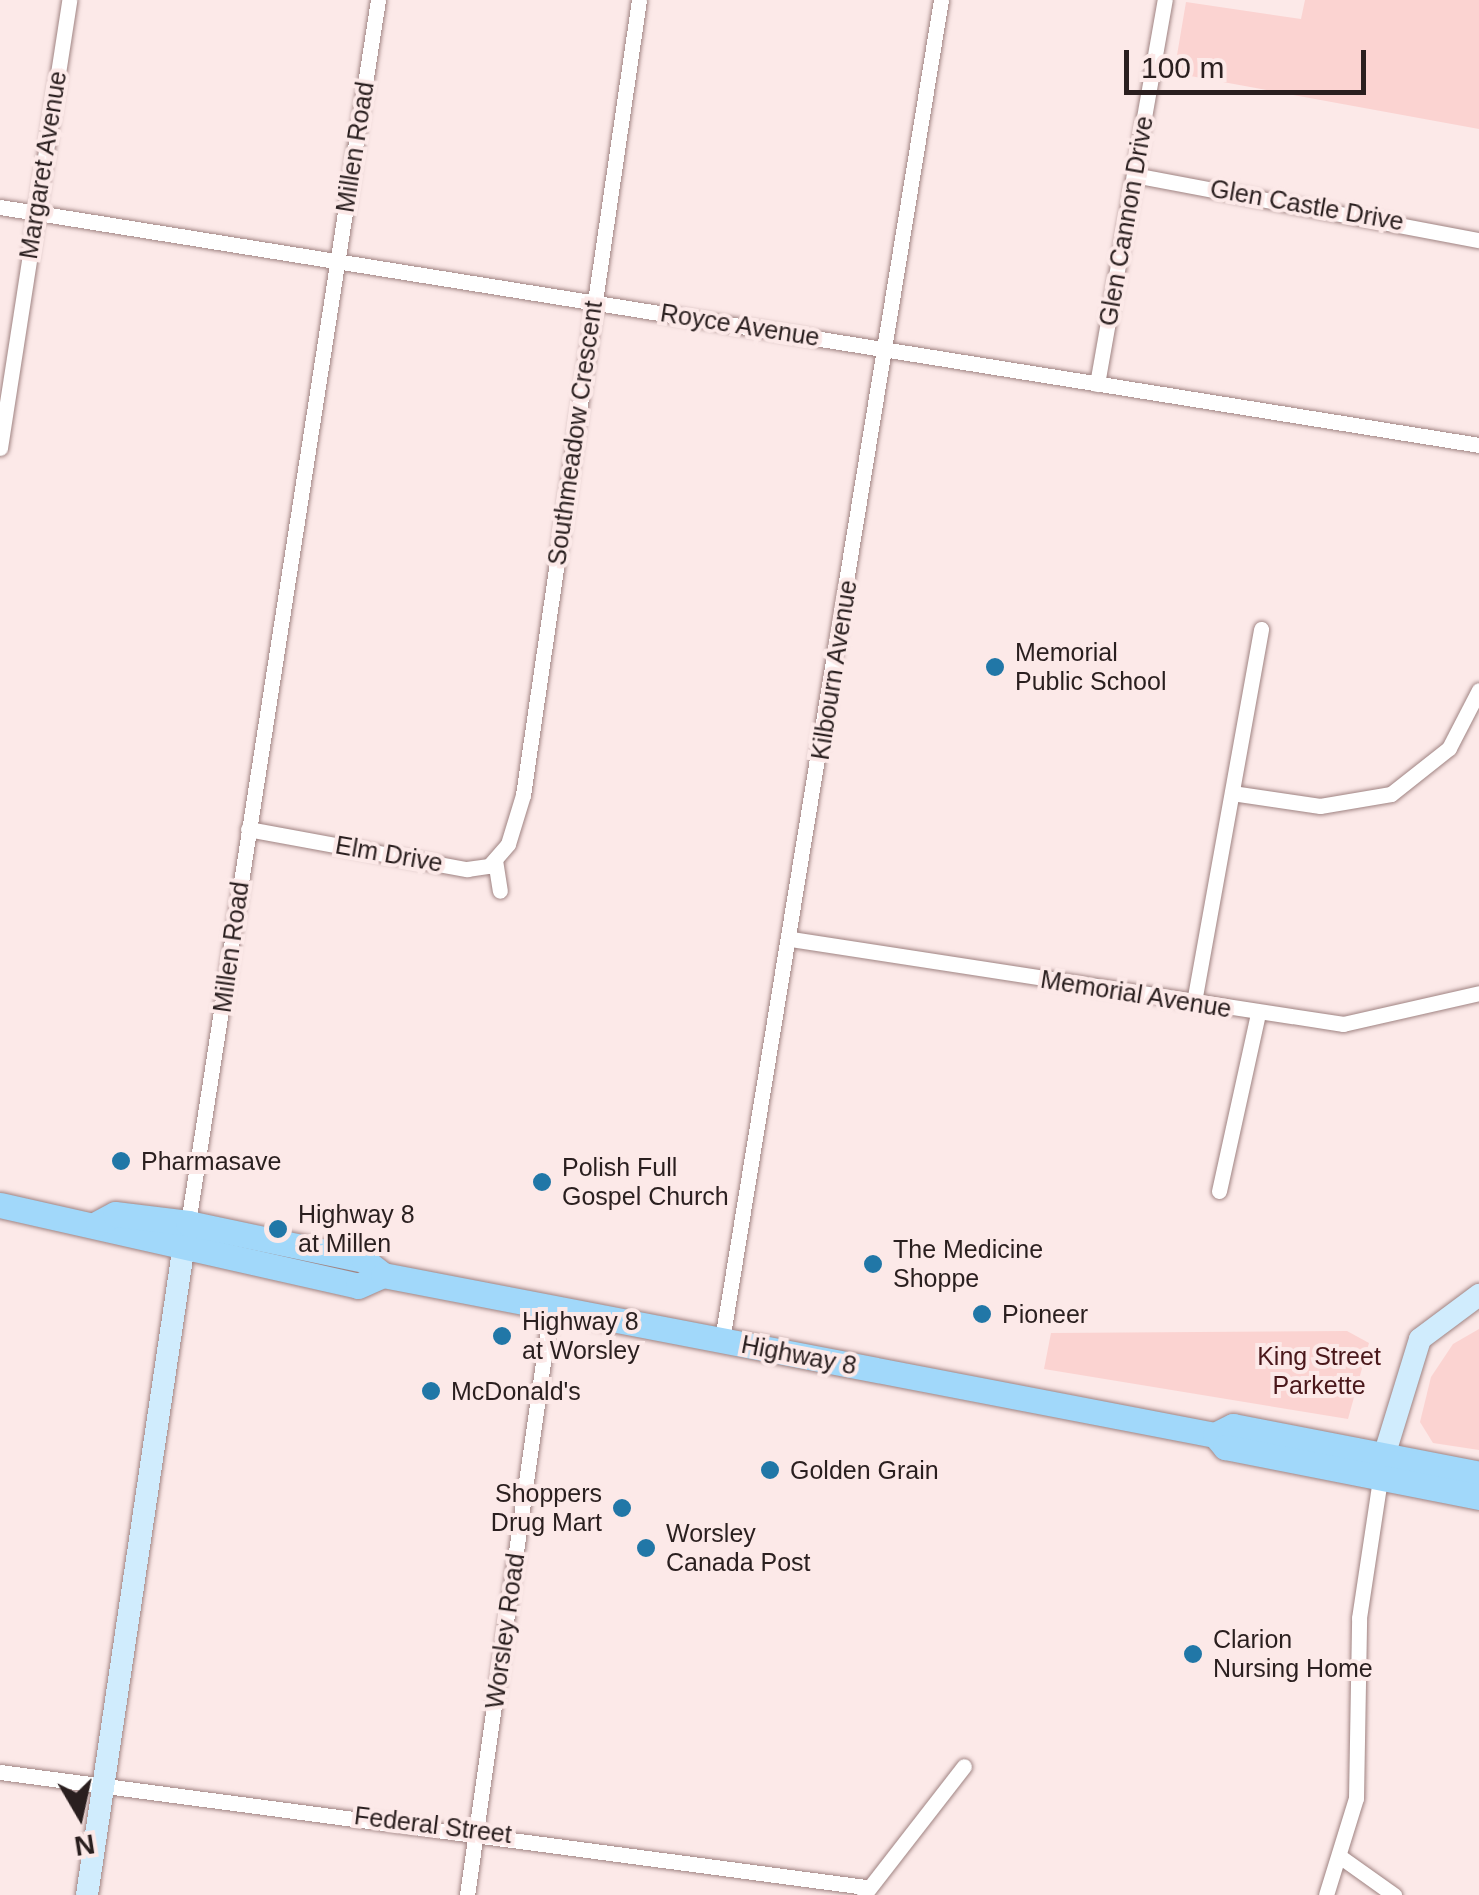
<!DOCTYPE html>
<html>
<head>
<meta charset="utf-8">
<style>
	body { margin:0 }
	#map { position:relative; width:1479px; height:1895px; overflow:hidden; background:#fce9e8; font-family:Arial,sans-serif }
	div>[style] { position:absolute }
	.green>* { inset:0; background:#fbd3d1 }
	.roads { filter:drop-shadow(0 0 2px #9f8382) drop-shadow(0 0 2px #9f8382) }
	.street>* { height:15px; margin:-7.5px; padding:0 7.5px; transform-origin:7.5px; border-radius:7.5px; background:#fff }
	.secondary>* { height:22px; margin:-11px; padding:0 11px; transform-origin:11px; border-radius:11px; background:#d0ecfd }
	.primary>* { height:25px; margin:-12.5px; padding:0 12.5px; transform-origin:12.5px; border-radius:12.5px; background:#a1d8fa }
	.dots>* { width:28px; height:28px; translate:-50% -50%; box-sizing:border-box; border:5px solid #fce9e8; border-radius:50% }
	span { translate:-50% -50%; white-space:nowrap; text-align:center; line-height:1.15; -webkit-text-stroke:8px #fce9e8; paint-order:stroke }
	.street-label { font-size:25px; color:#2a1f1f }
	.poi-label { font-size:25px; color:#2a1f1f }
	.left { translate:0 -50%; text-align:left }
	.right { translate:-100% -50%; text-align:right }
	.park-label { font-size:25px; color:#49171a }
	.north { position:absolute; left:30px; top:1765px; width:100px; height:100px; -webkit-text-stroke:8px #fce9e8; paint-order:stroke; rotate:171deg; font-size:28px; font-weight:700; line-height:40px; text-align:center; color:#2a1f1f }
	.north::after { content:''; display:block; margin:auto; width:35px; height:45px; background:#2a1f1f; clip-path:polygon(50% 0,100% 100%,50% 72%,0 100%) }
	.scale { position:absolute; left:1124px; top:50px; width:242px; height:45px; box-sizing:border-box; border:5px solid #2a1f1f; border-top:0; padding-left:12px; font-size:30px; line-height:35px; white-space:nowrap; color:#2a1f1f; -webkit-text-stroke:8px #fce9e8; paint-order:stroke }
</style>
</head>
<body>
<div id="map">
	<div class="green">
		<i style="clip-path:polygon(1305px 0,1479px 0,1479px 129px,1174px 73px,1186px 2px,1301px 19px)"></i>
		<i style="clip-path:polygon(1479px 1329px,1479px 1450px,1433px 1443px,1420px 1422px,1431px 1377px,1453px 1344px)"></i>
		<i style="clip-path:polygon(1347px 1331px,1369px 1343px,1348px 1419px,1044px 1369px,1051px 1333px)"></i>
	</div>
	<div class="roads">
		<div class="street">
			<i style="left:1134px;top:175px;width:351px;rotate:10.7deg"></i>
			<i style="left:0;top:207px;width:1498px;rotate:9.14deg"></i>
			<i style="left:1097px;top:384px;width:390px;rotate:-80deg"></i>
			<i style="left:0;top:448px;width:453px;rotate:-81.2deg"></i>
			<i style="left:1232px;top:793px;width:89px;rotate:8.4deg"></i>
			<i style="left:1320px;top:806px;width:72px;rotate:-9.6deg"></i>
			<i style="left:1391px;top:794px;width:74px;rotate:-38.4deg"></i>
			<i style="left:1449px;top:748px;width:65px;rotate:-62.7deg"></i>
			<i style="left:248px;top:829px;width:223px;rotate:10.4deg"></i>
			<i style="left:467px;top:869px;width:22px;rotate:-8deg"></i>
			<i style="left:489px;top:866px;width:29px;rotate:-49deg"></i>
			<i style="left:508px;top:844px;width:51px;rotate:-73deg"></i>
			<i style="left:523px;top:795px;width:803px;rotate:-81.7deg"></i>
			<i style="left:495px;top:860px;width:31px;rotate:81deg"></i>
			<i style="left:791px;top:939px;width:559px;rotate:8.75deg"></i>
			<i style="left:1343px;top:1024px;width:139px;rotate:-12.8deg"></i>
			<i style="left:1194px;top:1002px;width:379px;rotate:-79.8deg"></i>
			<i style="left:1219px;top:1191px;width:181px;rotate:-77.6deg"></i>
			<i style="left:188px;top:1223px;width:1238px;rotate:-81.17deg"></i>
			<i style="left:722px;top:1340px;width:1358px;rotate:-80.72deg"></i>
			<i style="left:0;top:1772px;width:873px;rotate:7.57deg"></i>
			<i style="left:1342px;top:1858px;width:64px;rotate:35.4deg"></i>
			<i style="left:467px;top:1895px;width:594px;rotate:-81.87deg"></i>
			<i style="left:864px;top:1895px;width:163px;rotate:-52.2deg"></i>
			<i style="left:1326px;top:1895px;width:102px;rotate:-72.8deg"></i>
			<i style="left:1356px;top:1798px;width:180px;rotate:-89deg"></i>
			<i style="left:1359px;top:1618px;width:148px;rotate:-81.4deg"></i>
		</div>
		<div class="secondary">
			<i style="left:1384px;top:1456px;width:122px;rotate:-72.9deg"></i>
			<i style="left:1420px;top:1339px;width:74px;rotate:-36.7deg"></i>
			<i style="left:87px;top:1895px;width:671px;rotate:-81.52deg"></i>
		</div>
		<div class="primary">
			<i style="left:0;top:1205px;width:367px;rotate:12.7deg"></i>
			<i style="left:358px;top:1286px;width:27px;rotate:-24deg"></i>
			<i style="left:98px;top:1223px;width:19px;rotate:-28deg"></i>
			<i style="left:115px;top:1214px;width:74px;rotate:7deg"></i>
			<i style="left:188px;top:1223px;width:180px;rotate:11.9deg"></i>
			<i style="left:364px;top:1260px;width:24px;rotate:38deg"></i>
			<i style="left:383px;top:1275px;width:847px;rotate:10.89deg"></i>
			<i style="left:1215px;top:1435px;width:20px;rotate:-27deg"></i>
			<i style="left:1233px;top:1426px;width:251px;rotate:11deg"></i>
			<i style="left:1215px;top:1435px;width:16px;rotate:50deg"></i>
			<i style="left:1225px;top:1447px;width:259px;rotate:11.1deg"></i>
		</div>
	</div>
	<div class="dots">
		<i style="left:995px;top:667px;background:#2177a7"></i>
		<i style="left:121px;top:1161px;background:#2177a7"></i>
		<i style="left:542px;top:1182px;background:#2177a7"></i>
		<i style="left:278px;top:1229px;background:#2177a7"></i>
		<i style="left:873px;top:1264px;background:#2177a7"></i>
		<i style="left:982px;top:1314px;background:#2177a7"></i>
		<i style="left:502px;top:1336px;background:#2177a7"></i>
		<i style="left:431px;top:1391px;background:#2177a7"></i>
		<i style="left:770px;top:1470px;background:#2177a7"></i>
		<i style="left:622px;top:1508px;background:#2177a7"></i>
		<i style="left:646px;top:1548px;background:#2177a7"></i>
		<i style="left:1193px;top:1654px;background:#2177a7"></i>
	</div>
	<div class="street-label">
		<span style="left:355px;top:147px;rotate:-81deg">Millen Road</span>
		<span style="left:43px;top:165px;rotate:-81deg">Margaret Avenue</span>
		<span style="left:1307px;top:205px;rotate:10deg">Glen Castle Drive</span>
		<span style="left:1126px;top:221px;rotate:-80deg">Glen Cannon Drive</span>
		<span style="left:740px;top:325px;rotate:9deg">Royce Avenue</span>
		<span style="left:575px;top:433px;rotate:-82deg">Southmeadow Crescent</span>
		<span style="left:834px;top:670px;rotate:-81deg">Kilbourn Avenue</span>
		<span style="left:389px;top:854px;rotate:10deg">Elm Drive</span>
		<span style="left:231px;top:947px;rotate:-82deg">Millen Road</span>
		<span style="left:1136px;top:994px;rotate:9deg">Memorial Avenue</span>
		<span style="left:799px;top:1355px;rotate:11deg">Highway 8</span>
		<span style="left:505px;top:1631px;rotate:-82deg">Worsley Road</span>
		<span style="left:433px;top:1825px;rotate:7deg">Federal Street</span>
	</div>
	<div class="poi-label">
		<span class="left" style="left:1015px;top:667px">Memorial<br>Public School</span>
		<span class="left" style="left:141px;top:1161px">Pharmasave</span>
		<span class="left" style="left:562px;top:1182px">Polish Full<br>Gospel Church</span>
		<span class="left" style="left:298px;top:1229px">Highway 8<br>at Millen</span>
		<span class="left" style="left:893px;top:1264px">The Medicine<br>Shoppe</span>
		<span class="left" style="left:1002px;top:1314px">Pioneer</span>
		<span class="left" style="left:522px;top:1336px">Highway 8<br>at Worsley</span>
		<span class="left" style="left:451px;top:1391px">McDonald's</span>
		<span class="left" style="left:790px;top:1470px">Golden Grain</span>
		<span class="right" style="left:602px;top:1508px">Shoppers<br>Drug Mart</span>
		<span class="left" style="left:666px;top:1548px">Worsley<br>Canada Post</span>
		<span class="left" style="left:1213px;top:1654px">Clarion<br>Nursing Home</span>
	</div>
	<div class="park-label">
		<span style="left:1319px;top:1371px">King Street<br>Parkette</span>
	</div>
	<div class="north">N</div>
	<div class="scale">100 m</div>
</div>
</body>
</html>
